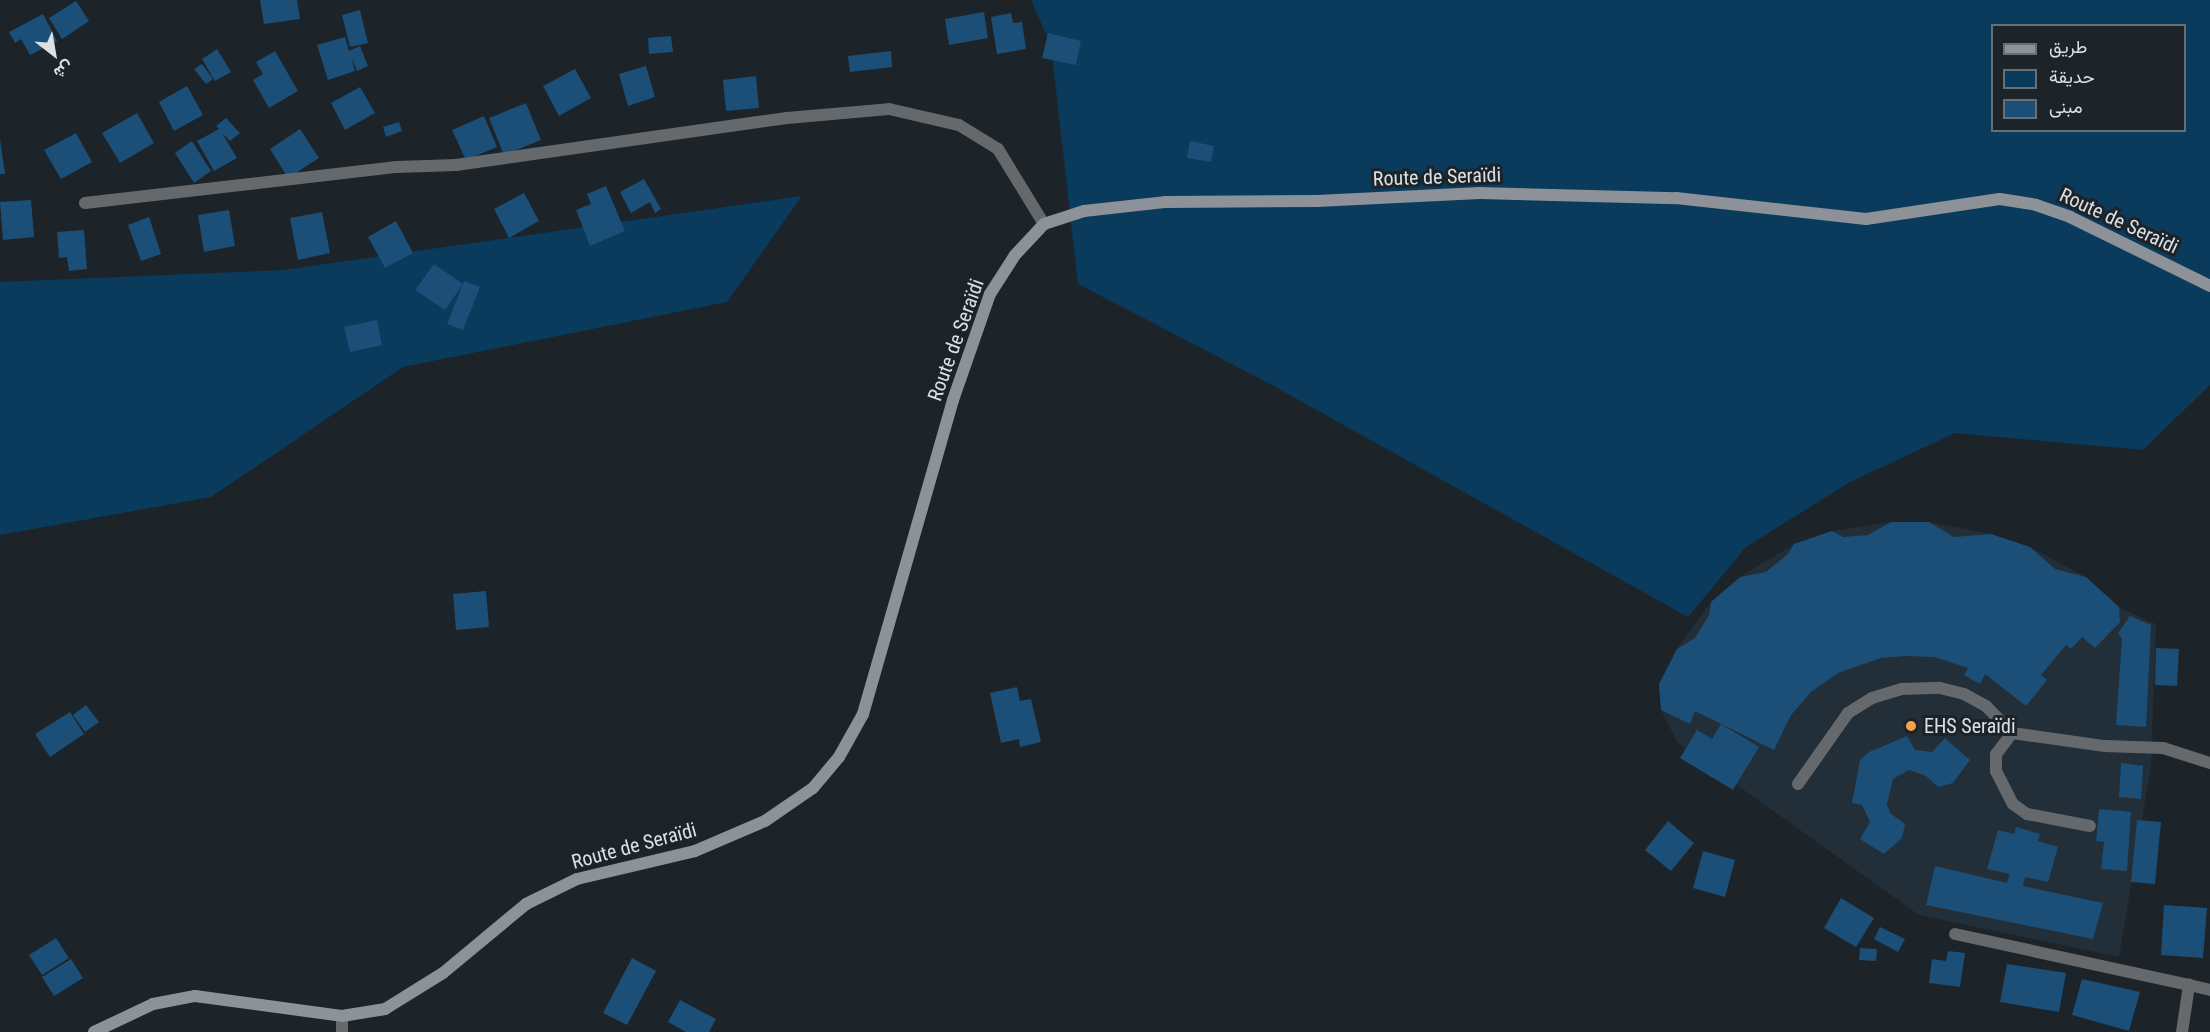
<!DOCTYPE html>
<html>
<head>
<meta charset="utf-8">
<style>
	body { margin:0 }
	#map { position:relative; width:2210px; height:1032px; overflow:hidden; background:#1c2329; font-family:"Roboto Condensed",Vazirmatn,sans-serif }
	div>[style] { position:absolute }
	.built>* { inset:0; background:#222e38 }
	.green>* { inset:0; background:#0a3a5c }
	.building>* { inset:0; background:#1b4f77 }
	.lane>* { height:12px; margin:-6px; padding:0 6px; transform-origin:6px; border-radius:6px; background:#65696c }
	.street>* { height:12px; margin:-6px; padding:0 6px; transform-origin:6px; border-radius:6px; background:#65696c }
	.secondary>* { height:12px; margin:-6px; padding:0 6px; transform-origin:6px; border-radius:6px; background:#8c9297 }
	.dots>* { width:16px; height:16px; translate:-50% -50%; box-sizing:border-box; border:3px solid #1c2329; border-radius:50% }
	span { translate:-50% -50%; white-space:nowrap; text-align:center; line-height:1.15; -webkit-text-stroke:6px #1c2329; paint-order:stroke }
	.street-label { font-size:20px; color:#dbe0e4 }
	.poi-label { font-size:20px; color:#dbe0e4 }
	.left { translate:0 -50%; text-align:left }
	.legend { position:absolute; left:1991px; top:24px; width:195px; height:108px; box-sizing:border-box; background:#1c2329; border:2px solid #686f74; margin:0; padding:8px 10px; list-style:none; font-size:18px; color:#dbe0e4 }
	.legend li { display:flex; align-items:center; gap:12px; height:30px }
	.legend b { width:30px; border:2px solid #686f74 }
	.north { position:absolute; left:24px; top:24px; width:60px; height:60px; -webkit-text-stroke:4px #1c2329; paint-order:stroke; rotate:149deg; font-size:16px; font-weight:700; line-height:24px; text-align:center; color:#dbe0e4 }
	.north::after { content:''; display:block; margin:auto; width:21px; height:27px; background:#dbe0e4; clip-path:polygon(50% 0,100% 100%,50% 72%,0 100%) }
</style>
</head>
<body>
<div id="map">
	<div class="built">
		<i style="clip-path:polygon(1891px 522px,1929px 522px,1991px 534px,2030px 547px,2086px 577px,2119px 607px,2156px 624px,2151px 766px,2119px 957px,1919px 915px,1677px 742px,1661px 710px,1659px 685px,1677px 649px,1711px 602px,1740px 577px,1794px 544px,1832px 531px)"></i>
	</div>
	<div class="green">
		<i style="clip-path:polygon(evenodd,1031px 0,2210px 0,2210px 385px,2143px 450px,1955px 433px,1850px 482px,1746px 547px,1688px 617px,1270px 384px,1078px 284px,1051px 46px,1031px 0,1992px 26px,2184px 26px,2184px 130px,1992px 130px,1992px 26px)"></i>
		<i style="clip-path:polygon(802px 196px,727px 302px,403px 367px,211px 497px,0 535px,0 282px,283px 270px)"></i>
	</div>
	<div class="building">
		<i style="clip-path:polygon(260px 0,297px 0,300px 19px,264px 24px)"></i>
		<i style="clip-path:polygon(76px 1px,89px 21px,62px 39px,49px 18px)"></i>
		<i style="clip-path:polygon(360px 10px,368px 43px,350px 47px,342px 15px)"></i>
		<i style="clip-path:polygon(984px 12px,988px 38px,949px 45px,945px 19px)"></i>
		<i style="clip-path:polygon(1011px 13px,1013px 23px,1022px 22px,1026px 49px,997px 54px,991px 17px)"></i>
		<i style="clip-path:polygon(43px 14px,57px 41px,30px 55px,21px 39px,15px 43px,9px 32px)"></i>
		<i style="clip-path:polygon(1048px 33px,1081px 41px,1076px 65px,1042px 58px)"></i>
		<i style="clip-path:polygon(671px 36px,673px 52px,649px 54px,648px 38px)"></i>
		<i style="clip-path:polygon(345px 37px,349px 51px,360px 46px,368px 66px,357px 71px,351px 56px,355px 71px,328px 80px,317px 45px)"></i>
		<i style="clip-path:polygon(217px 49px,231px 72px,215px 81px,202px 59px)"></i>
		<i style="clip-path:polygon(275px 51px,298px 91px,269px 108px,253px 80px,263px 74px,256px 62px)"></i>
		<i style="clip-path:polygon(891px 51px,892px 67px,850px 72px,848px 56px)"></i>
		<i style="clip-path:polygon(202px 64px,213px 79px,206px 84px,194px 69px)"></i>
		<i style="clip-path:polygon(646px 66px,655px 97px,628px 106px,619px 74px)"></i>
		<i style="clip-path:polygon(575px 69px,591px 98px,559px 116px,543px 86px)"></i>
		<i style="clip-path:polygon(756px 76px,759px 108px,726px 111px,723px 80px)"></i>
		<i style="clip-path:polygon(187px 86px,203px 115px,174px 131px,159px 102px)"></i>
		<i style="clip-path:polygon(360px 87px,375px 113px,345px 130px,331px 103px)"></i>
		<i style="clip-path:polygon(526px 103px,541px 140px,504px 155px,489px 118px)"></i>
		<i style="clip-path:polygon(137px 113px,154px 143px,120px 163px,102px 133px)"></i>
		<i style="clip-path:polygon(484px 116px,497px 147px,466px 160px,452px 130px)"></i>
		<i style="clip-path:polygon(226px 118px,240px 133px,230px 141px,222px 133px,237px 158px,214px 171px,197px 141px,219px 129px,216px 126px)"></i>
		<i style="clip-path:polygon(399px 122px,402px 131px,386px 137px,383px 127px)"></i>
		<i style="clip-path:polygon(300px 129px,319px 158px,288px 178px,270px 149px)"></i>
		<i style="clip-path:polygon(76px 133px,92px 162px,61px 179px,44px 150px)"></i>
		<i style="clip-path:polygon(0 139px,5px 174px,0 174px)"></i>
		<i style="clip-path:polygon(192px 141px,211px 171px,194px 183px,175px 153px)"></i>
		<i style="clip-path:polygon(1190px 141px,1214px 146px,1211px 162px,1187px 158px)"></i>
		<i style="clip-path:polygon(644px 179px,661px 209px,655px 213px,650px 202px,631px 213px,620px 192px)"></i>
		<i style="clip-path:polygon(606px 186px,625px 231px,590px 246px,576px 210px,591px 204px,587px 194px)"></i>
		<i style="clip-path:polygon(524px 193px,539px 221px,509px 238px,494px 209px)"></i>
		<i style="clip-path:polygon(31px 200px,34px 237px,3px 240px,0 202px)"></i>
		<i style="clip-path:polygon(229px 210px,235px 246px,204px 252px,198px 215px)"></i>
		<i style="clip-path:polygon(322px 212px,330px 253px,298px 260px,290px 218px)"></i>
		<i style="clip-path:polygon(149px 217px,161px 254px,141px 261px,128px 225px)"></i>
		<i style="clip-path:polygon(396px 221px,413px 253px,385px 268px,368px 237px)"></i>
		<i style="clip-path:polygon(84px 230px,87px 269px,69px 271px,67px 257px,59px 258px,57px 232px)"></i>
		<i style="clip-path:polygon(434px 264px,463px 284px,464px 281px,480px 287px,463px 330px,447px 324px,463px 284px,445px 310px,415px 290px)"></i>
		<i style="clip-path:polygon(377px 320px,382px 345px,350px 352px,344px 327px)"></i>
		<i style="clip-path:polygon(1891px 522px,1929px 522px,1954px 537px,1991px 534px,2030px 547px,2055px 569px,2086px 577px,2119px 607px,2120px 622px,2095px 648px,2082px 637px,2071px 649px,2066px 645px,2041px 675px,2047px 680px,2026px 706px,1985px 674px,1980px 684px,1964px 675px,1968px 668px,1934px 657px,1905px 656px,1881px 658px,1838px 673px,1811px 692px,1791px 715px,1774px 750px,1695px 711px,1690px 724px,1661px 710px,1659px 684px,1677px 649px,1695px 638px,1709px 615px,1711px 602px,1740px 577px,1766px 572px,1788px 554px,1794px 544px,1832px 531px,1843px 537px,1868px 535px)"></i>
		<i style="clip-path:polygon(486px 591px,489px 627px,456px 630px,453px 594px)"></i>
		<i style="clip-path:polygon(2130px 616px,2151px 625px,2146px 727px,2116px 725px,2122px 639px,2118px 633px)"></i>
		<i style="clip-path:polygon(2156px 648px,2179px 649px,2177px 686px,2155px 685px)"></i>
		<i style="clip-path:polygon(1017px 687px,1020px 701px,1031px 699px,1041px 742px,1020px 747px,1019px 739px,1001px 743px,990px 693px)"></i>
		<i style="clip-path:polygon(86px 705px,99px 722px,85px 732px,73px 715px)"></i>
		<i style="clip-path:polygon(70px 712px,84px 734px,50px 757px,35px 734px)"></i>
		<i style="clip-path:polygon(1721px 724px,1759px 747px,1733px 790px,1680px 758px,1697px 730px,1712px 739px)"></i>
		<i style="clip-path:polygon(1907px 736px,1915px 750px,1932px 752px,1945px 738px,1970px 760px,1953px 783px,1938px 787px,1926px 776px,1909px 770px,1893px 779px,1887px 804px,1890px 813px,1905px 824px,1902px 838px,1884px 854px,1860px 839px,1870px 822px,1862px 805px,1852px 803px,1860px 760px,1869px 752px)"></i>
		<i style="clip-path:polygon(2121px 763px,2143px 766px,2141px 799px,2119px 797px)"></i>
		<i style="clip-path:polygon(2099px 809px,2131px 812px,2127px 871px,2101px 869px,2104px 842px,2096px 841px)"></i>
		<i style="clip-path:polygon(2137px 820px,2161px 822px,2155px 884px,2131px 882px)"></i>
		<i style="clip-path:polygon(1668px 821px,1694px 843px,1671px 871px,1645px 850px)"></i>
		<i style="clip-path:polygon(2016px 827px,2040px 834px,2038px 841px,2058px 847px,2048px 882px,2025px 877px,2023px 886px,2103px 903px,2093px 939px,1926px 905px,1935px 866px,2007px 883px,2010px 874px,1987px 869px,1998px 830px,2014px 834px)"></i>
		<i style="clip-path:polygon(1703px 851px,1735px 860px,1725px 897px,1693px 888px)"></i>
		<i style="clip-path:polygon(1841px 898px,1874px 918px,1856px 947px,1824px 928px)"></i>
		<i style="clip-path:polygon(2164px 905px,2207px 908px,2203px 958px,2161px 955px)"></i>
		<i style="clip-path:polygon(1880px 927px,1905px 939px,1898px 952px,1874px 939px)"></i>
		<i style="clip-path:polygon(56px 938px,69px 958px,42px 975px,29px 955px)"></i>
		<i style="clip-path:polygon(1860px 948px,1877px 949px,1876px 961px,1859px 960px)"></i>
		<i style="clip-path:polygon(1948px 951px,1965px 953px,1960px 987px,1929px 983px,1932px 959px,1946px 961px)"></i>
		<i style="clip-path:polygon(632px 958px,656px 971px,627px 1025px,603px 1013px)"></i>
		<i style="clip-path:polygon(71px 959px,83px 978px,54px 996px,42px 977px)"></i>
		<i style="clip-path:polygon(2007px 964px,2066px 973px,2059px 1012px,2000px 1002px)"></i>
		<i style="clip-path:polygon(2082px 979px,2140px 992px,2129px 1031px,2072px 1015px)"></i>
		<i style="clip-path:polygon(680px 1000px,716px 1019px,709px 1032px,686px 1032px,668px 1022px)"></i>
	</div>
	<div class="lane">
		<i style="left:2012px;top:733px;width:26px;rotate:127deg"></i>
		<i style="left:1996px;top:754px;width:17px;rotate:90deg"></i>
		<i style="left:1996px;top:771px;width:37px;rotate:63deg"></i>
		<i style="left:2013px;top:804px;width:17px;rotate:36deg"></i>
		<i style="left:2027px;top:814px;width:64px;rotate:10.8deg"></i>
		<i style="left:1798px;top:784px;width:87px;rotate:-54.8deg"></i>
		<i style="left:1848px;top:713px;width:28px;rotate:-32deg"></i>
		<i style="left:1872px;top:698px;width:31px;rotate:-17deg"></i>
		<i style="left:1902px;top:689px;width:38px;rotate:-2deg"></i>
		<i style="left:1940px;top:688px;width:25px;rotate:14deg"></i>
		<i style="left:1964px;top:694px;width:25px;rotate:29deg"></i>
		<i style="left:1986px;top:706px;width:37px;rotate:46deg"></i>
		<i style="left:2012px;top:733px;width:94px;rotate:8deg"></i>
		<i style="left:2105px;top:746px;width:58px;rotate:2deg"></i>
		<i style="left:1955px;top:934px;width:239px;rotate:12.3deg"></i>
		<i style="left:2182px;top:1032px;width:48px;rotate:-81.5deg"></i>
		<i style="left:2189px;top:985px;width:22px;rotate:13deg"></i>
	</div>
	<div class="street">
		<i style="left:85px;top:203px;width:314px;rotate:-6.6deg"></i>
		<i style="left:397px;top:167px;width:59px;rotate:-1.9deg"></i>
		<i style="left:456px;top:165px;width:334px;rotate:-8.1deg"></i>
		<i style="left:787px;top:118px;width:102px;rotate:-5deg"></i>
		<i style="left:889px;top:109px;width:72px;rotate:12.9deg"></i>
		<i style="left:959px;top:125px;width:46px;rotate:31.6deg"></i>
		<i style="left:998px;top:149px;width:88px;rotate:58.5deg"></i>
		<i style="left:2163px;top:748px;width:49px;rotate:17.7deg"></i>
		<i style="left:342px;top:1016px;width:16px;rotate:90deg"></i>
	</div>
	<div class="secondary">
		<i style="left:94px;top:1032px;width:65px;rotate:-25.4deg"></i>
		<i style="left:153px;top:1004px;width:43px;rotate:-10.8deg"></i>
		<i style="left:195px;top:996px;width:148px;rotate:7.7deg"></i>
		<i style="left:342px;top:1016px;width:44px;rotate:-9.2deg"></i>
		<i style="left:385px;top:1009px;width:68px;rotate:-31.8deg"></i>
		<i style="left:443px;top:973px;width:108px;rotate:-39.7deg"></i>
		<i style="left:526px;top:904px;width:57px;rotate:-26.1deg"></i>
		<i style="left:577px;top:879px;width:121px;rotate:-13.3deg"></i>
		<i style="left:695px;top:851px;width:76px;rotate:-23.2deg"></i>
		<i style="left:765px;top:821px;width:58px;rotate:-34.5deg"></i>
		<i style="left:813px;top:788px;width:40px;rotate:-50deg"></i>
		<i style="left:839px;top:757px;width:49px;rotate:-60.8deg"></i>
		<i style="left:863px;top:714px;width:327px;rotate:-74deg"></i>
		<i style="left:953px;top:400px;width:112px;rotate:-70.8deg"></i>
		<i style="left:990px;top:294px;width:46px;rotate:-57.3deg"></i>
		<i style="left:1015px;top:255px;width:42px;rotate:-46.9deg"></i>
		<i style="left:1044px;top:224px;width:42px;rotate:-18deg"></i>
		<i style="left:1084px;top:211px;width:81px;rotate:-6.3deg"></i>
		<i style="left:1165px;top:202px;width:152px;rotate:-0.4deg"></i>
		<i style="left:1317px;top:201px;width:163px;rotate:-2.8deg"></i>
		<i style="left:1480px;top:193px;width:196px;rotate:1.5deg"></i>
		<i style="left:1676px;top:198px;width:191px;rotate:6.3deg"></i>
		<i style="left:1866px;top:219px;width:135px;rotate:-8.5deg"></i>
		<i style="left:2000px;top:199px;width:36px;rotate:9deg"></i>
		<i style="left:2036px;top:205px;width:36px;rotate:19deg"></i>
		<i style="left:2070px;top:217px;width:156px;rotate:26.2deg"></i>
	</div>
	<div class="dots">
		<i style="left:1911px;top:726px;background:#f5a246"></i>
	</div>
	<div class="street-label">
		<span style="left:1437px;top:177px;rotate:-2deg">Route de Seraïdi</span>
		<span style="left:2119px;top:221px;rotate:25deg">Route de Seraïdi</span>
		<span style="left:956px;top:340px;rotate:-70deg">Route de Seraïdi</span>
		<span style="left:634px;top:846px;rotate:-15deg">Route de Seraïdi</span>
	</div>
	<div class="poi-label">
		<span class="left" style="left:1924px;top:726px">EHS Seraïdi</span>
	</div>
	<ul class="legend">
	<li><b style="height:8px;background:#8c9297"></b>طريق</li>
	<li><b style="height:16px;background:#0a3a5c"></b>حديقة</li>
	<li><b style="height:16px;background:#1b4f77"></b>مبنى</li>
	</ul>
	<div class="north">ش</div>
</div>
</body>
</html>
